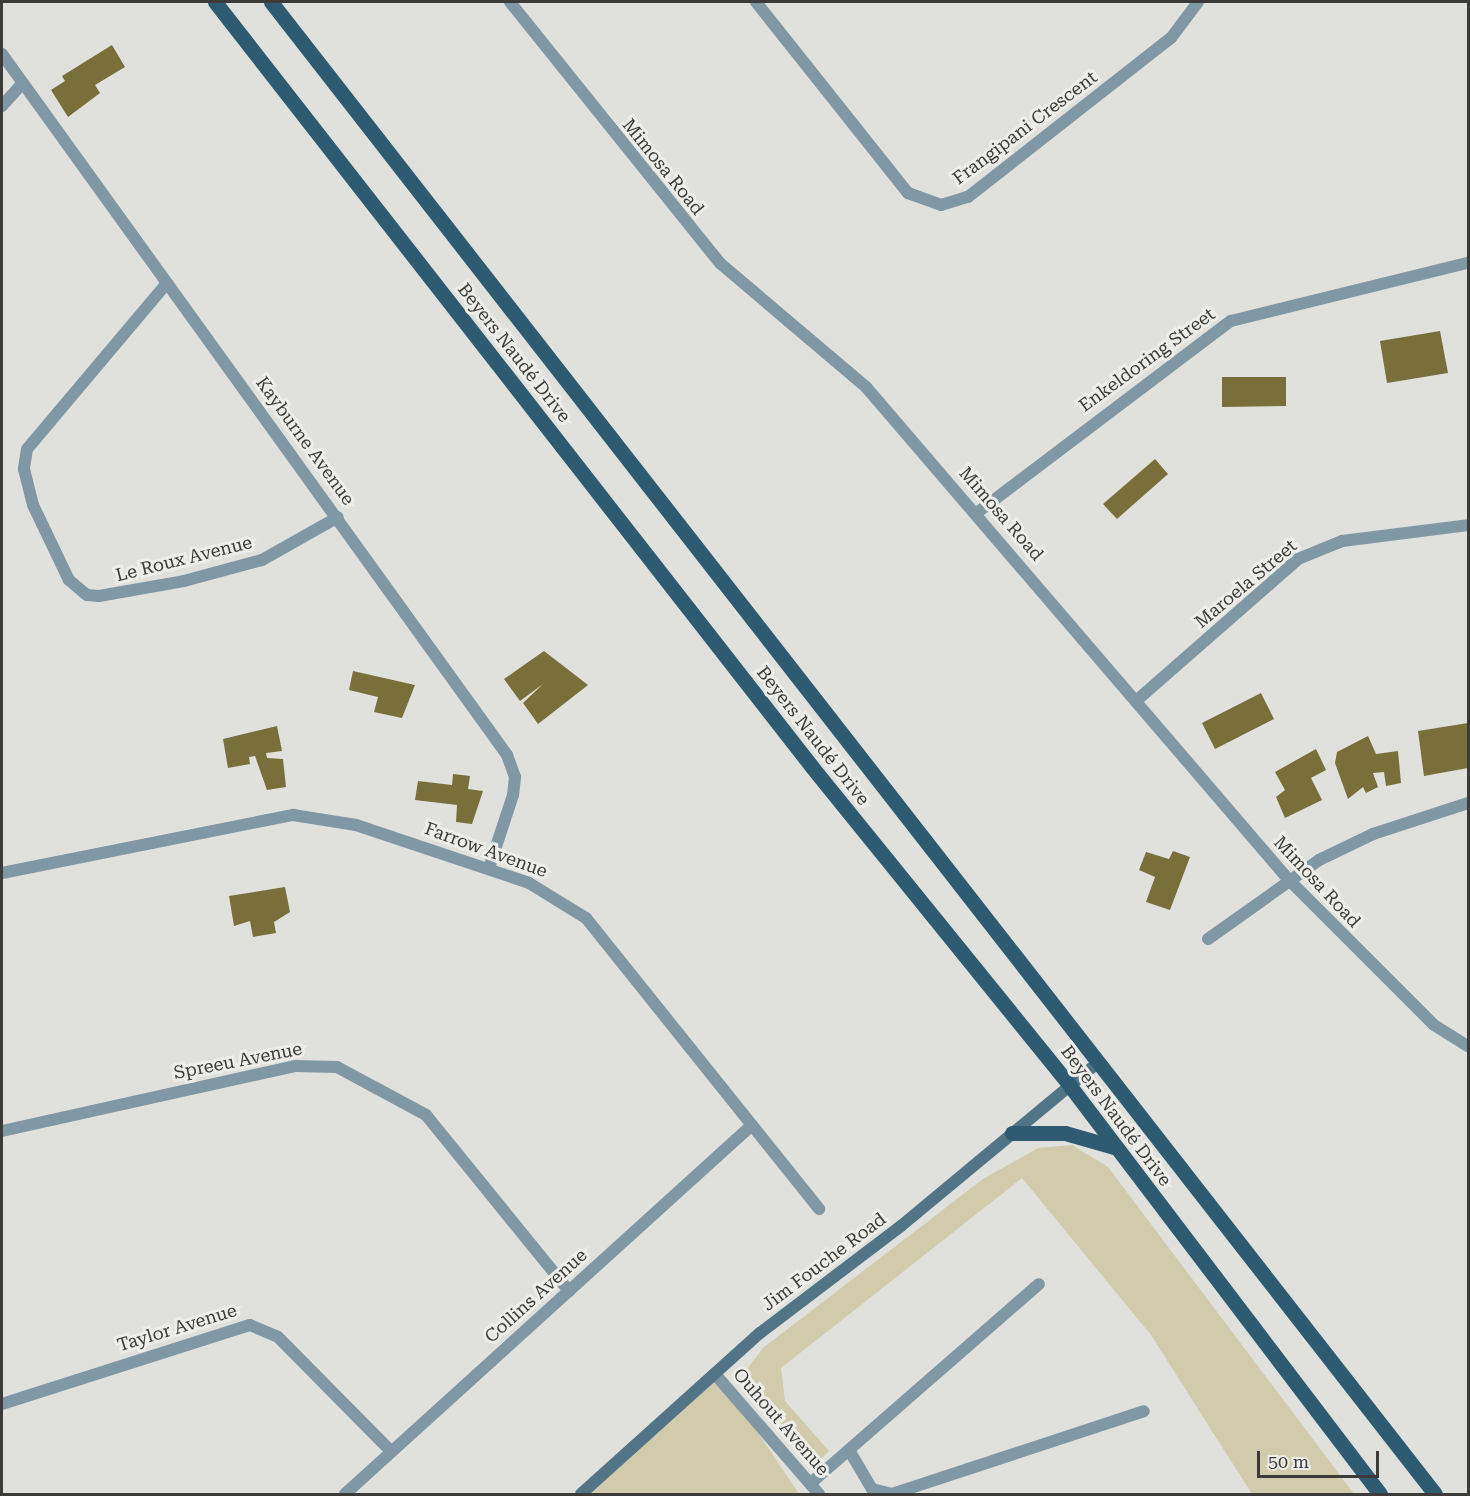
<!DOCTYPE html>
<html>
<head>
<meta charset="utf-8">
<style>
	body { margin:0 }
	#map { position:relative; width:1470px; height:1496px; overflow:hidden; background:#e0e0dc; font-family:"Roboto Serif",serif }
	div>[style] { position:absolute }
	.green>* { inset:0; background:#d1cbab }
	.building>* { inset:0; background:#796f3b }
	.street>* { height:12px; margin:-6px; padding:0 6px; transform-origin:6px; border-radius:6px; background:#8097a4 }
	.secondary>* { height:12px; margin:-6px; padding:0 6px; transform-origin:6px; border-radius:6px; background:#517487 }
	.primary>* { height:15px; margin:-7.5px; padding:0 7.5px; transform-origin:7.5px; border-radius:7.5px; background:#2e5b72 }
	span { translate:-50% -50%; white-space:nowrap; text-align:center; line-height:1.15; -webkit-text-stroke:6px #edede9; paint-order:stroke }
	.street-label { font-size:18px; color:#3c3b3a }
	.frame { position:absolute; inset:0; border:3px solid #3c3b3a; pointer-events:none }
	.scale { position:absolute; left:1257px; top:1451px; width:122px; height:27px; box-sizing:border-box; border:3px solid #3c3b3a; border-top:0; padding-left:8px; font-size:18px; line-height:21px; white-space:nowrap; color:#3c3b3a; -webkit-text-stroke:4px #edede9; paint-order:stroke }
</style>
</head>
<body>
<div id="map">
	<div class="green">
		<i style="clip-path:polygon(1072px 1145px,1108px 1167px,1354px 1494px,1252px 1494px,1151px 1335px,1022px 1178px,781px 1368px,785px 1401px,829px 1451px,812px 1467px,750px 1397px,747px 1369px,763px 1348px,983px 1179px,1038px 1148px)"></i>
		<i style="clip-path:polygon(718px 1373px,799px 1494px,582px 1494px)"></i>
	</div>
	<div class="building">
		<i style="clip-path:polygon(112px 45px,125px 67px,95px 85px,100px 93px,68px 117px,51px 90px,65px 81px,62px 76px)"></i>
		<i style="clip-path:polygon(1440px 331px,1448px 373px,1387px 383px,1380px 341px)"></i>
		<i style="clip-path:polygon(1222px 377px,1286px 377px,1286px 406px,1222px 407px)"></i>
		<i style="clip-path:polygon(1155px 459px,1168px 474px,1117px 519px,1103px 504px)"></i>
		<i style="clip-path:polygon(544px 651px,588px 685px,538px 724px,523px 703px,543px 684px,520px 701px,504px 679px)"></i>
		<i style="clip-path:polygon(353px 671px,415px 685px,402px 718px,374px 712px,378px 697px,349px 690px)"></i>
		<i style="clip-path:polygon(1261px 693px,1274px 719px,1215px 749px,1202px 723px)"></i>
		<i style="clip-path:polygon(1468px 723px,1468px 768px,1424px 776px,1418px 731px)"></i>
		<i style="clip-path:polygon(277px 726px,282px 751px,266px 753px,267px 758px,283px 759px,286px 787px,267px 790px,255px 756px,249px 757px,250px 764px,228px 768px,223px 739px)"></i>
		<i style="clip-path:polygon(1368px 736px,1376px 754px,1398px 751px,1401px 783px,1386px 786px,1384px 772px,1373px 773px,1378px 787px,1366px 793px,1363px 787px,1348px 799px,1335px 763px,1337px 752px)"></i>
		<i style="clip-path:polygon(1316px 749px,1326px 770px,1311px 778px,1322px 800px,1285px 818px,1276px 797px,1285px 790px,1275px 772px)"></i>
		<i style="clip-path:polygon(453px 774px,470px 776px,468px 789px,483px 791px,472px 824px,456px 822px,457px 805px,415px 800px,418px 781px,452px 785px)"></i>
		<i style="clip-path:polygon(1173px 851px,1190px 857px,1170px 910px,1146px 902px,1155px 877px,1139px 870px,1146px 852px,1169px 859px)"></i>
		<i style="clip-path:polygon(285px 887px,290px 912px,274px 922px,276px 933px,253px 937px,250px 921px,234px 926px,229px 896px)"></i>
	</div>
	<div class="street">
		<i style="left:510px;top:2px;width:336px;rotate:51.2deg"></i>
		<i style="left:721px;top:264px;width:190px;rotate:40.3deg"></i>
		<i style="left:866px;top:387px;width:648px;rotate:49.38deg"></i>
		<i style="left:1288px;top:879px;width:206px;rotate:45deg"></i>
		<i style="left:1434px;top:1025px;width:40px;rotate:32deg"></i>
		<i style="left:756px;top:2px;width:244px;rotate:51.5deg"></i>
		<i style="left:908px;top:193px;width:35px;rotate:20deg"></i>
		<i style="left:941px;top:205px;width:28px;rotate:-17deg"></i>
		<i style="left:968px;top:197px;width:258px;rotate:-38.1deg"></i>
		<i style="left:1171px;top:38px;width:45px;rotate:-53.1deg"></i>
		<i style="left:2px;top:54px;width:864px;rotate:54.23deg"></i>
		<i style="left:507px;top:755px;width:23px;rotate:70deg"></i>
		<i style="left:515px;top:777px;width:18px;rotate:96deg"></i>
		<i style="left:513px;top:795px;width:77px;rotate:108.2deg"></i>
		<i style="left:2px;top:106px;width:31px;rotate:-48deg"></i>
		<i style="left:167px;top:283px;width:217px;rotate:130.1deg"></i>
		<i style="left:27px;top:449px;width:20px;rotate:99deg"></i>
		<i style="left:24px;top:469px;width:37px;rotate:76deg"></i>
		<i style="left:33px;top:505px;width:83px;rotate:64.4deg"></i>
		<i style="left:69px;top:580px;width:23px;rotate:40deg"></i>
		<i style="left:87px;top:595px;width:12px;rotate:5deg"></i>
		<i style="left:99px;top:596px;width:86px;rotate:-10deg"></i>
		<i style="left:184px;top:581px;width:81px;rotate:-15.1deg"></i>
		<i style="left:262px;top:560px;width:87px;rotate:-29.5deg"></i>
		<i style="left:978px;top:512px;width:317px;rotate:-37.1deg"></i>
		<i style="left:1231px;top:321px;width:244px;rotate:-13.8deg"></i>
		<i style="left:1136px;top:701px;width:215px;rotate:-41.2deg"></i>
		<i style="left:1298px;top:559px;width:48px;rotate:-22.2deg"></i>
		<i style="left:1342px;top:541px;width:127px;rotate:-7.2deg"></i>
		<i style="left:2px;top:873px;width:297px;rotate:-11.3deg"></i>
		<i style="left:293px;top:815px;width:64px;rotate:9deg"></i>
		<i style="left:356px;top:825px;width:182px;rotate:18.5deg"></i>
		<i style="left:529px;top:883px;width:67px;rotate:31.6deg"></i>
		<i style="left:586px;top:918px;width:373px;rotate:51.3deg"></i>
		<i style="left:1208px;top:939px;width:136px;rotate:-35.4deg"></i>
		<i style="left:1319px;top:860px;width:60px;rotate:-25.7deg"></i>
		<i style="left:1373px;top:834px;width:100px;rotate:-18.1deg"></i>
		<i style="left:2px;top:1131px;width:301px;rotate:-12.5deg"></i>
		<i style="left:296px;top:1066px;width:41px;rotate:1.4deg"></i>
		<i style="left:337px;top:1067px;width:101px;rotate:28.3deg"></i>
		<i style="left:426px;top:1115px;width:227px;rotate:50.9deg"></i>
		<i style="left:715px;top:1374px;width:159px;rotate:49.1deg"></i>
		<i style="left:2px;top:1404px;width:260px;rotate:-17.7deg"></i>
		<i style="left:250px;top:1325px;width:30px;rotate:23deg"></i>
		<i style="left:278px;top:1337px;width:161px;rotate:45.3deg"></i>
		<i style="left:849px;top:1450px;width:45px;rotate:59.5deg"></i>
		<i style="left:872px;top:1489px;width:21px;rotate:14deg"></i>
		<i style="left:892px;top:1494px;width:265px;rotate:-18.2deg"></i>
		<i style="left:812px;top:1482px;width:301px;rotate:-41.1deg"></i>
		<i style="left:345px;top:1494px;width:549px;rotate:-42.2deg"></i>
	</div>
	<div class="secondary">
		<i style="left:581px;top:1494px;width:241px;rotate:-42deg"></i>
		<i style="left:760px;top:1333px;width:177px;rotate:-37.2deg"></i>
		<i style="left:901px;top:1226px;width:254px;rotate:-39.7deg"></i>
	</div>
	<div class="primary">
		<i style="left:215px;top:2px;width:970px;rotate:52.03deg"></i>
		<i style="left:812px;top:767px;width:410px;rotate:51deg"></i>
		<i style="left:1070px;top:1086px;width:512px;rotate:52.77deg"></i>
		<i style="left:271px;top:2px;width:1892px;rotate:52.04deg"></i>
		<i style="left:1012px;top:1133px;width:53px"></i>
		<i style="left:1065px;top:1133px;width:51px;rotate:15.9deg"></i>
	</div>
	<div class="street-label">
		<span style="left:1025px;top:128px;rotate:-37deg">Frangipani Crescent</span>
		<span style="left:663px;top:167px;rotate:51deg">Mimosa Road</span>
		<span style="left:514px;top:353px;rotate:52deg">Beyers Naudé Drive</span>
		<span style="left:1147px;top:360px;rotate:-36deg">Enkeldoring Street</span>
		<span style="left:305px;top:441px;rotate:54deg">Kayburne Avenue</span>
		<span style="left:1001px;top:514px;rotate:49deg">Mimosa Road</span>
		<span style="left:184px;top:559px;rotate:-14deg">Le Roux Avenue</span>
		<span style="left:1246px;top:584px;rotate:-40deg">Maroela Street</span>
		<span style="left:813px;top:736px;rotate:52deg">Beyers Naudé Drive</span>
		<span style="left:486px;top:850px;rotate:20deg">Farrow Avenue</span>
		<span style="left:1317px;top:882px;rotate:47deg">Mimosa Road</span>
		<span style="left:238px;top:1061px;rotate:-11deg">Spreeu Avenue</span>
		<span style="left:1116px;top:1116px;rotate:53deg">Beyers Naudé Drive</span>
		<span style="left:824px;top:1262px;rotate:-37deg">Jim Fouche Road</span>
		<span style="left:536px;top:1296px;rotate:-42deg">Collins Avenue</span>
		<span style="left:177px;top:1328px;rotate:-17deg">Taylor Avenue</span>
		<span style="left:781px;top:1422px;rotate:49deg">Ouhout Avenue</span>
	</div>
	<div class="frame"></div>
	<div class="scale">50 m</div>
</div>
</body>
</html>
